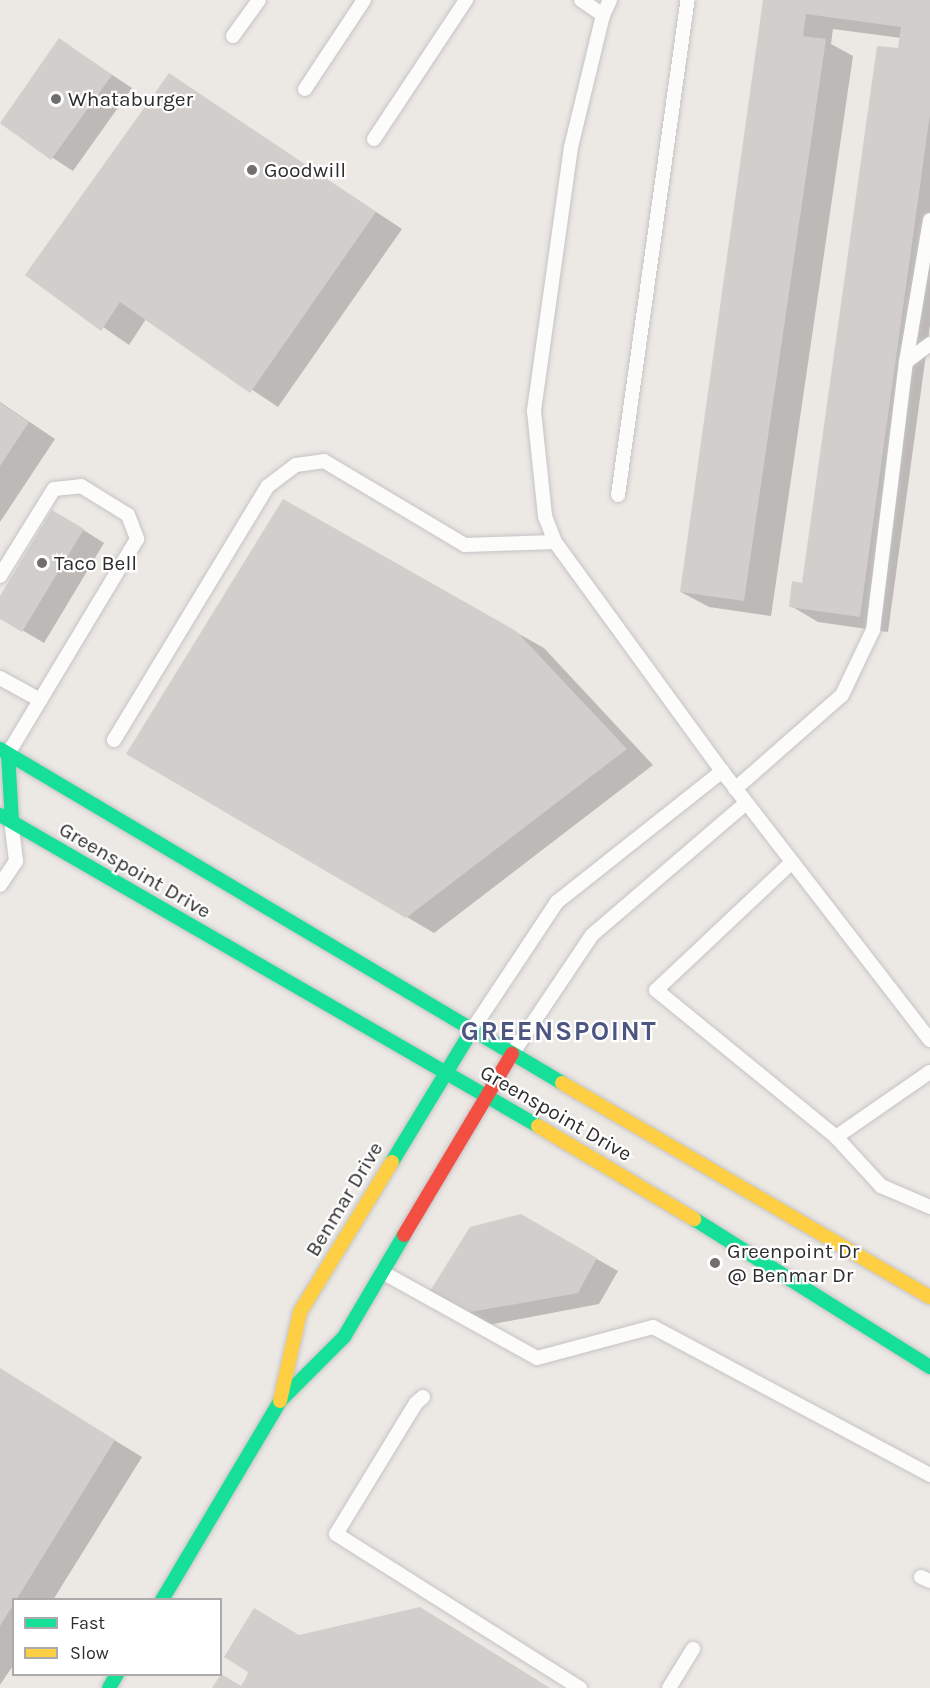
<!DOCTYPE html>
<html>
<head>
<meta charset="utf-8">
<style>
	body { margin:0 }
	#map { position:relative; width:930px; height:1688px; overflow:hidden; background:#ece8e4; font-family:Karla,sans-serif }
	div>[style] { position:absolute }
	.shadow>* { inset:0; background:#0003 }
	.building>* { inset:0; background:#d1cecb }
	.roads { filter:drop-shadow(0 0 2px #c5c4c5) drop-shadow(0 0 2px #c5c4c5) }
	.lane>* { height:14px; margin:-7px; padding:0 7px; transform-origin:7px; border-radius:7px; background:#fcfcfb }
	.fast>* { height:14px; margin:-7px; padding:0 7px; transform-origin:7px; border-radius:7px; background:#16e098 }
	.slow>* { height:14px; margin:-7px; padding:0 7px; transform-origin:7px; border-radius:7px; background:#ffcf43 }
	.jam>* { height:14px; margin:-7px; padding:0 7px; transform-origin:7px; border-radius:7px; background:#f24e42 }
	.dots>* { width:16px; height:16px; translate:-50% -50%; box-sizing:border-box; border:3px solid #fff; border-radius:50% }
	span { translate:-50% -50%; white-space:nowrap; text-align:center; line-height:1.15; -webkit-text-stroke:4.5px #fff; paint-order:stroke }
	.poi-label { font-size:21px; color:#2e2e2e }
	.left { translate:0 -50%; text-align:left }
	.street-label { font-size:21px; color:#2e2e2e }
	.district-label { font-size:27px; color:#4d5680; font-weight:700; letter-spacing:1.5px }
	.legend { position:absolute; left:12px; top:1598px; width:210px; height:78px; box-sizing:border-box; background:#fff; border:2px solid #ababab; margin:0; padding:8px 10px; list-style:none; font-size:18px; color:#2e2e2e }
	.legend li { display:flex; align-items:center; gap:12px; height:30px }
	.legend b { width:30px; border:2px solid #ababab }
</style>
</head>
<body>
<div id="map">
	<div class="shadow">
		<i style="clip-path:polygon(765px 0,930px 0,930px 325px,888px 632px,818px 622px,791px 606px,804px 585px,901px 38px,833px 29px,831px 44px,853px 56px,771px 616px,709px 607px,681px 592px)"></i>
		<i style="clip-path:polygon(59px 40px,132px 88px,73px 171px,1px 124px)"></i>
		<i style="clip-path:polygon(169px 75px,402px 229px,278px 407px,146px 319px,129px 345px,27px 274px)"></i>
		<i style="clip-path:polygon(0 402px,55px 439px,0 522px)"></i>
		<i style="clip-path:polygon(284px 501px,544px 648px,653px 765px,434px 933px,128px 753px)"></i>
		<i style="clip-path:polygon(74px 524px,104px 543px,44px 643px,0 617px,0 599px)"></i>
		<i style="clip-path:polygon(521px 1216px,618px 1271px,599px 1304px,488px 1325px,466px 1312px)"></i>
		<i style="clip-path:polygon(0 1370px,142px 1457px,53px 1600px,14px 1600px,14px 1664px,0 1685px)"></i>
	</div>
	<div class="building">
		<i style="clip-path:polygon(763px 0,930px 0,930px 114px,860px 617px,789px 607px,792px 581px,802px 583px,877px 46px,898px 48px,901px 27px,806px 14px,803px 36px,826px 39px,744px 601px,680px 592px)"></i>
		<i style="clip-path:polygon(59px 38px,112px 75px,51px 160px,0 123px)"></i>
		<i style="clip-path:polygon(169px 73px,376px 212px,250px 393px,120px 302px,101px 331px,25px 275px)"></i>
		<i style="clip-path:polygon(0 403px,29px 422px,0 466px)"></i>
		<i style="clip-path:polygon(283px 499px,516px 631px,627px 749px,406px 918px,126px 754px)"></i>
		<i style="clip-path:polygon(52px 510px,84px 529px,22px 632px,0 619px,0 596px)"></i>
		<i style="clip-path:polygon(521px 1214px,597px 1258px,578px 1293px,465px 1313px,430px 1291px,470px 1227px)"></i>
		<i style="clip-path:polygon(0 1368px,115px 1440px,0 1626px)"></i>
		<i style="clip-path:polygon(420px 1607px,550px 1688px,212px 1688px,221px 1674px,241px 1686px,246px 1678px,248px 1672px,224px 1657px,254px 1608px,299px 1635px)"></i>
	</div>
	<div class="roads">
		<div class="lane">
			<i style="left:581px;top:0;width:27px;rotate:34deg"></i>
			<i style="left:610px;top:0;width:17px;rotate:115deg"></i>
			<i style="left:603px;top:15px;width:136px;rotate:103.6deg"></i>
			<i style="left:571px;top:147px;width:267px;rotate:98deg"></i>
			<i style="left:534px;top:411px;width:106px;rotate:84deg"></i>
			<i style="left:545px;top:516px;width:28px;rotate:69deg"></i>
			<i style="left:555px;top:542px;width:283px;rotate:53.9deg"></i>
			<i style="left:722px;top:771px;width:340px;rotate:52.3deg"></i>
			<i style="left:233px;top:36px;width:44px;rotate:-54.2deg"></i>
			<i style="left:305px;top:89px;width:107px;rotate:-56.5deg"></i>
			<i style="left:374px;top:139px;width:167px;rotate:-56.5deg"></i>
			<i style="left:906px;top:362px;width:30px;rotate:-37deg"></i>
			<i style="left:618px;top:495px;width:500px;rotate:-82deg"></i>
			<i style="left:0;top:576px;width:102px;rotate:-58.2deg"></i>
			<i style="left:54px;top:489px;width:27px;rotate:-6deg"></i>
			<i style="left:81px;top:486px;width:55px;rotate:31.7deg"></i>
			<i style="left:128px;top:515px;width:26px;rotate:69deg"></i>
			<i style="left:137px;top:539px;width:251px;rotate:121deg"></i>
			<i style="left:0;top:678px;width:46px;rotate:28.8deg"></i>
			<i style="left:114px;top:740px;width:297px;rotate:-58.8deg"></i>
			<i style="left:268px;top:486px;width:35px;rotate:-37deg"></i>
			<i style="left:296px;top:465px;width:28px;rotate:-8deg"></i>
			<i style="left:324px;top:461px;width:164px;rotate:30.8deg"></i>
			<i style="left:465px;top:545px;width:90px;rotate:-1.9deg"></i>
			<i style="left:735px;top:789px;width:142px;rotate:-41.3deg"></i>
			<i style="left:842px;top:695px;width:72px;rotate:-64.5deg"></i>
			<i style="left:873px;top:630px;width:270px;rotate:-83deg"></i>
			<i style="left:906px;top:362px;width:144px;rotate:-80.4deg"></i>
			<i style="left:792px;top:862px;width:187px;rotate:136.7deg"></i>
			<i style="left:656px;top:990px;width:232px;rotate:39.2deg"></i>
			<i style="left:836px;top:1137px;width:67px;rotate:47.4deg"></i>
			<i style="left:881px;top:1186px;width:53px;rotate:23.2deg"></i>
			<i style="left:0;top:885px;width:29px;rotate:-56deg"></i>
			<i style="left:16px;top:861px;width:35px;rotate:-97deg"></i>
			<i style="left:472px;top:1030px;width:154px;rotate:-56.4deg"></i>
			<i style="left:557px;top:902px;width:211px;rotate:-38.4deg"></i>
			<i style="left:512px;top:1054px;width:143px;rotate:-56.1deg"></i>
			<i style="left:592px;top:935px;width:203px;rotate:-40.6deg"></i>
			<i style="left:836px;top:1137px;width:114px;rotate:-34.7deg"></i>
			<i style="left:382px;top:1272px;width:177px;rotate:29deg"></i>
			<i style="left:537px;top:1358px;width:120px;rotate:-15deg"></i>
			<i style="left:653px;top:1327px;width:314px;rotate:28.1deg"></i>
			<i style="left:423px;top:1397px;width:9px;rotate:139deg"></i>
			<i style="left:416px;top:1403px;width:153px;rotate:121.4deg"></i>
			<i style="left:336px;top:1534px;width:289px;rotate:32.3deg"></i>
			<i style="left:921px;top:1577px;width:10px;rotate:24deg"></i>
			<i style="left:669px;top:1688px;width:46px;rotate:-58.4deg"></i>
		</div>
		<div class="fast">
			<i style="left:0;top:749px;width:654px;rotate:30.72deg"></i>
			<i style="left:8px;top:754px;width:68px;rotate:86.6deg"></i>
			<i style="left:0;top:815px;width:621px;rotate:30.03deg"></i>
			<i style="left:392px;top:1162px;width:154px;rotate:-58.8deg"></i>
			<i style="left:694px;top:1219px;width:279px;rotate:32.1deg"></i>
			<i style="left:162px;top:1600px;width:231px;rotate:-59.3deg"></i>
			<i style="left:280px;top:1401px;width:91px;rotate:-45deg"></i>
			<i style="left:344px;top:1337px;width:118px;rotate:-59.5deg"></i>
			<i style="left:109px;top:1688px;width:16px;rotate:-60deg"></i>
		</div>
		<div class="slow">
			<i style="left:562px;top:1083px;width:426px;rotate:30.2deg"></i>
			<i style="left:538px;top:1126px;width:182px;rotate:30.8deg"></i>
			<i style="left:280px;top:1401px;width:91px;rotate:-77.3deg"></i>
			<i style="left:300px;top:1312px;width:176px;rotate:-58.5deg"></i>
		</div>
		<div class="jam">
			<i style="left:404px;top:1235px;width:211px;rotate:-59.2deg"></i>
		</div>
	</div>
	<div class="dots">
		<i style="left:56px;top:99px;background:#706f6e"></i>
		<i style="left:252px;top:170px;background:#706f6e"></i>
		<i style="left:42px;top:563px;background:#706f6e"></i>
		<i style="left:715px;top:1263px;background:#706f6e"></i>
	</div>
	<div class="poi-label">
		<span class="left" style="left:68px;top:99px">Whataburger</span>
		<span class="left" style="left:264px;top:170px">Goodwill</span>
		<span class="left" style="left:54px;top:563px">Taco Bell</span>
		<span class="left" style="left:727px;top:1263px">Greenpoint Dr<br>@ Benmar Dr</span>
	</div>
	<div class="street-label">
		<span style="left:135px;top:870px;rotate:30deg">Greenspoint Drive</span>
		<span style="left:556px;top:1113px;rotate:30deg">Greenspoint Drive</span>
		<span style="left:344px;top:1199px;rotate:-59deg">Benmar Drive</span>
	</div>
	<div class="district-label">
		<span style="left:559px;top:1032px">GREENSPOINT</span>
	</div>
	<ul class="legend">
	<li><b style="height:8px;background:#16e098"></b>Fast</li>
	<li><b style="height:8px;background:#ffcf43"></b>Slow</li>
	</ul>
</div>
</body>
</html>
